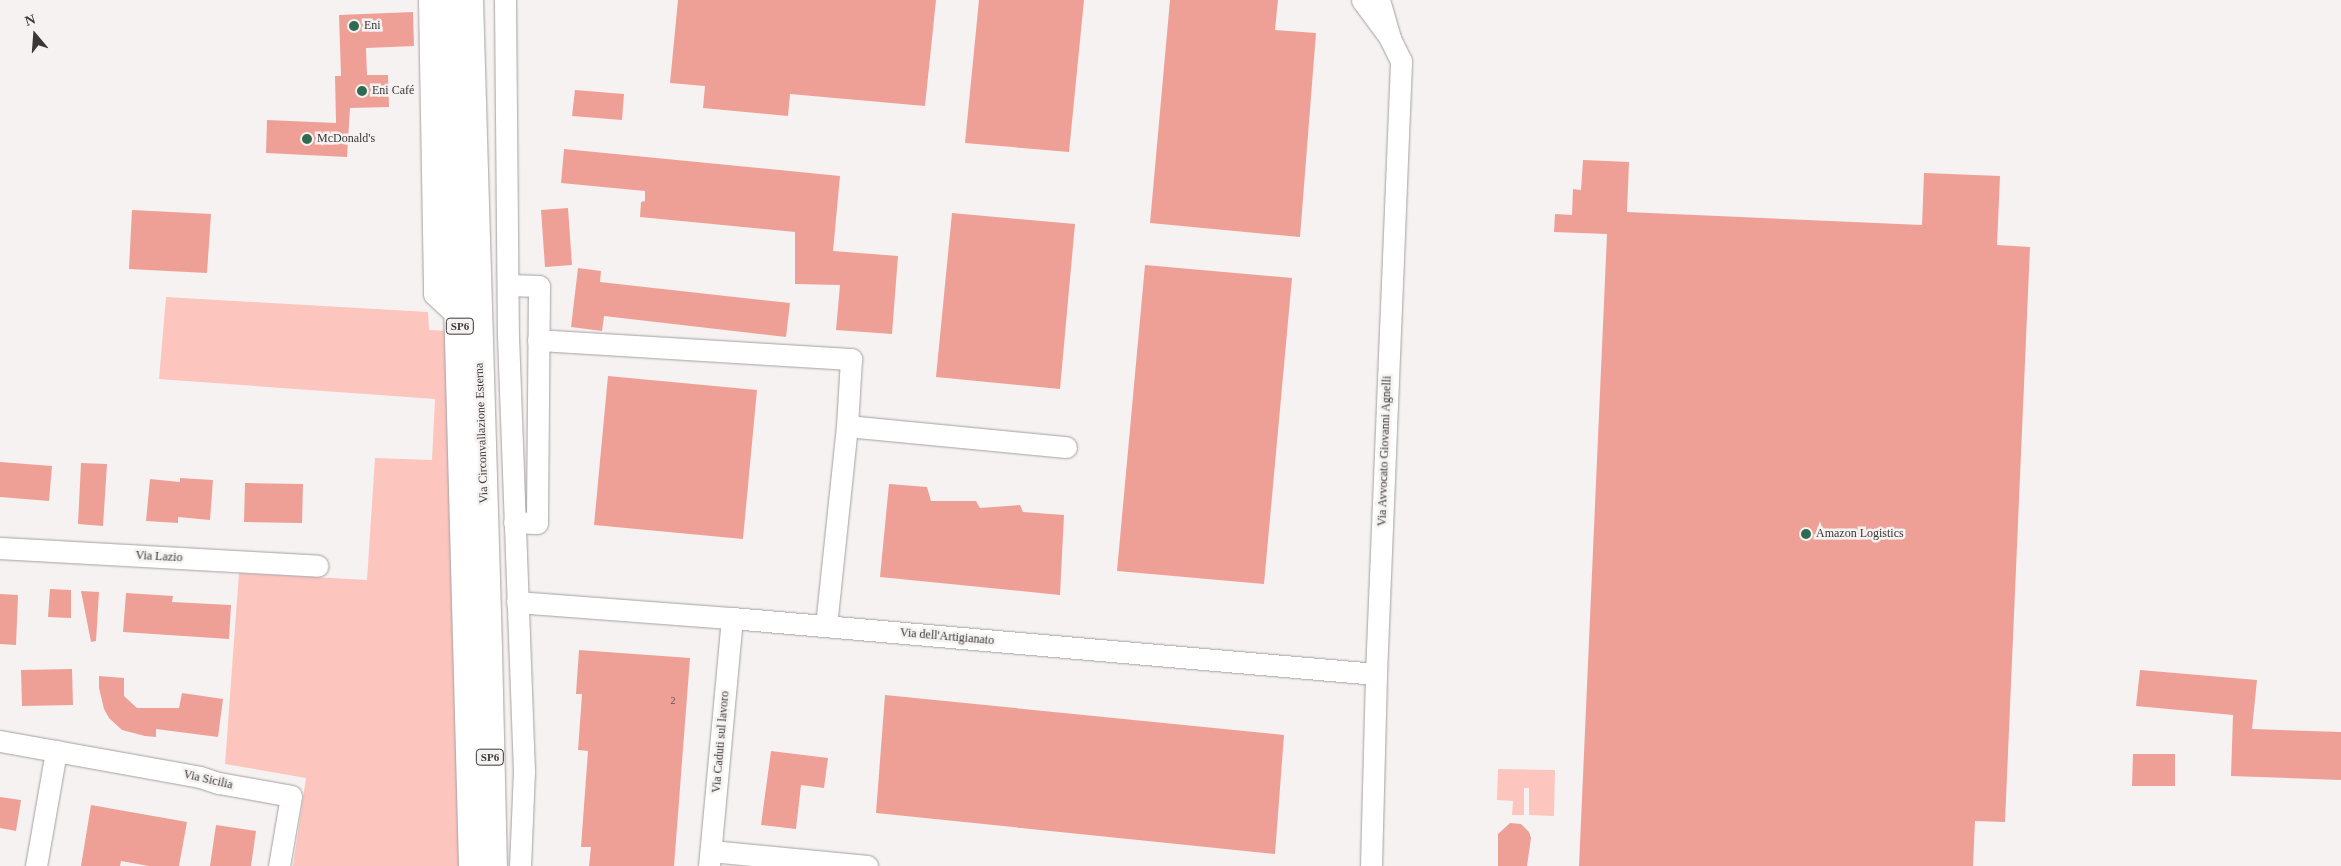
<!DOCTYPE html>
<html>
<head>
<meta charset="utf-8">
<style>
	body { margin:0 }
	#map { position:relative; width:2341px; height:866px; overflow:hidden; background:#f6f2f2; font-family:Georgia,serif }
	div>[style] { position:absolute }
	.green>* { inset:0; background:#fcc5be }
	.building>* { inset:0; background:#eea096 }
	.roads { filter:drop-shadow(0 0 1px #a4a0a0) drop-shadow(0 0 1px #a4a0a0) }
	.minor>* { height:21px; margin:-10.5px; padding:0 10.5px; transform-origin:10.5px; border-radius:10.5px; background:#fff }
	.major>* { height:28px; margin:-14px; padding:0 14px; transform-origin:14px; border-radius:14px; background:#fff }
	.dots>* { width:14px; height:14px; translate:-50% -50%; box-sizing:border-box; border:2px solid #f6f2f2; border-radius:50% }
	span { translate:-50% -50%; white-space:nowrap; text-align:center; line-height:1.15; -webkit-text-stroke:5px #f6f2f2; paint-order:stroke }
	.number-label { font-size:10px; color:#66514f }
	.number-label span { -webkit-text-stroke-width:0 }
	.shield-label span { padding:1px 4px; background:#f6f2f2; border:1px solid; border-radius:4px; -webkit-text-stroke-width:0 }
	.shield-label { font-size:11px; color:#393737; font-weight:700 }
	.poi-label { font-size:12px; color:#393737 }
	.left { translate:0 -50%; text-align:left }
	.street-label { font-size:12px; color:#393737 }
	.north { position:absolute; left:10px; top:10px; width:50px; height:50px; -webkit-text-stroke:4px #f6f2f2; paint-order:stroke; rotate:342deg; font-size:14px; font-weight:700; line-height:20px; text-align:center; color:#393737 }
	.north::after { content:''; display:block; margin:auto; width:18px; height:22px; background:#393737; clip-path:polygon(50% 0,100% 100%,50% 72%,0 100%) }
</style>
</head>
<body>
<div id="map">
	<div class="green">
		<i style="clip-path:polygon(166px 297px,428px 312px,429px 330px,449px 331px,464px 866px,293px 866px,306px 778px,225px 764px,239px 573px,367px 580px,375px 458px,432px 460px,435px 399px,159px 379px)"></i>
		<i style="clip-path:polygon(1498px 769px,1555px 770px,1554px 816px,1529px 815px,1529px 788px,1524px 788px,1524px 815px,1512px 815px,1513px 801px,1497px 800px)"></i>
	</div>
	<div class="building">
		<i style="clip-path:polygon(678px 0,936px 0,925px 106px,790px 94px,788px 116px,703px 108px,705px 86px,670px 83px)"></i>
		<i style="clip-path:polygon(979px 0,1084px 0,1069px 152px,965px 143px)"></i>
		<i style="clip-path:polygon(1170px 0,1278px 0,1275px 30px,1316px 33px,1300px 237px,1150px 223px)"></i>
		<i style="clip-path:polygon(413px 12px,414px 46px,366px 48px,367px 75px,388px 75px,389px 107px,350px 108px,347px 157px,266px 153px,267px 120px,336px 123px,335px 76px,341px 76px,339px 15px)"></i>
		<i style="clip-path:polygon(575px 90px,624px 94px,622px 120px,572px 116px)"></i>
		<i style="clip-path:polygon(564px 149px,840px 176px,833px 251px,898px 256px,892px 334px,836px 330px,840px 285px,795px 284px,795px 232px,640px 217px,641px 202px,645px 201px,645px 191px,561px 183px)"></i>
		<i style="clip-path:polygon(1583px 160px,1629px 162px,1627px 212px,1922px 225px,1924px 173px,2000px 176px,1997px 245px,2030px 247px,2005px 822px,1975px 821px,1973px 866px,1579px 866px,1607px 234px,1554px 232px,1555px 214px,1572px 215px,1573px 189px,1581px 190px)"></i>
		<i style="clip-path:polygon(568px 208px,572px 265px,545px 267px,541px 210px)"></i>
		<i style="clip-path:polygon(132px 210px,211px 214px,207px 273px,129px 269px)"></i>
		<i style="clip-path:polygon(952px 213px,1075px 224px,1060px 389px,936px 377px)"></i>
		<i style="clip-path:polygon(1145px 265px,1292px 278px,1264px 584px,1117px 571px)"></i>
		<i style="clip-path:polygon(578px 268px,601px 271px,600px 282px,790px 303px,786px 337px,604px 316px,602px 331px,571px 327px)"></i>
		<i style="clip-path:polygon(608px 376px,757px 390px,743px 539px,594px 525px)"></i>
		<i style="clip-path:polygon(0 462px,52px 466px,49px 501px,0 497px)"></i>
		<i style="clip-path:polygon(81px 463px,107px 464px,103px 526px,78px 524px)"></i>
		<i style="clip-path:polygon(180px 478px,213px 480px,210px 520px,178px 517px,178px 523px,146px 521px,150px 479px,180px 482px)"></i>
		<i style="clip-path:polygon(245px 483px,303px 484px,302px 523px,244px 522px)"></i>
		<i style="clip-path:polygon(889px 484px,927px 487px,931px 501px,976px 501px,980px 508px,1020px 505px,1023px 512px,1064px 515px,1060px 595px,880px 577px)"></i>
		<i style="clip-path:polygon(50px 589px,71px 590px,71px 618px,48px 617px)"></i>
		<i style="clip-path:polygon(81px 591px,99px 592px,96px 641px,91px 642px)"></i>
		<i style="clip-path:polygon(126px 593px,173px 596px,172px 602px,231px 605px,229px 639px,123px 632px)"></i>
		<i style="clip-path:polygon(0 594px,18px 595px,16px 645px,0 644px)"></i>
		<i style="clip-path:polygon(579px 650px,690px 658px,674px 866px,589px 866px,591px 847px,581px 847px,588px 751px,578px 750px,582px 694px,576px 694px)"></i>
		<i style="clip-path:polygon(72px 669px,73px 705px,22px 706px,21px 670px)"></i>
		<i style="clip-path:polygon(2140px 670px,2257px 680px,2252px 729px,2341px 732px,2341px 780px,2231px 776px,2233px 715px,2136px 706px)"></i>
		<i style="clip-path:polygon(99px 676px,124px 678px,124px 696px,137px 708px,179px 708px,182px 693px,223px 699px,218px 737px,156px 729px,156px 737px,145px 736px,122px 730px,109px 718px,104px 709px,99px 688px)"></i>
		<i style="clip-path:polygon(885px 695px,1284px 735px,1275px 854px,876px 813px)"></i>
		<i style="clip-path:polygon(771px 751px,828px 758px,824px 788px,801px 785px,796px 829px,761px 825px)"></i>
		<i style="clip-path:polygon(2133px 754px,2175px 754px,2175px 786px,2132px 786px)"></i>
		<i style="clip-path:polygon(0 797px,21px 800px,16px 831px,0 828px)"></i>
		<i style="clip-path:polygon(91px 805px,187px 822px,179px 866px,149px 866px,121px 861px,120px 866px,81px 866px)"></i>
		<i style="clip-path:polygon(1510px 823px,1521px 824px,1529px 832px,1531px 838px,1527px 866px,1498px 866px,1498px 834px)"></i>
		<i style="clip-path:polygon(216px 825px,256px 831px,251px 866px,210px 866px)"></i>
	</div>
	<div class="roads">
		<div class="minor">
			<i style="left:429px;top:0;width:294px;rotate:89deg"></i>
			<i style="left:434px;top:294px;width:34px;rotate:43deg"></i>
			<i style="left:505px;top:0;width:336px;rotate:89.5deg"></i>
			<i style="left:508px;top:336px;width:435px;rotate:87.9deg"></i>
			<i style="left:524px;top:771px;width:95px;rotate:92.4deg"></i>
			<i style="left:1362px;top:0;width:47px;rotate:53.6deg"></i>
			<i style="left:1390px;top:38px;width:40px;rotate:-106deg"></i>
			<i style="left:508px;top:285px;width:31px;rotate:2deg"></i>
			<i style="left:539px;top:286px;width:237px;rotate:90.5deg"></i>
			<i style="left:537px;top:523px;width:23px;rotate:-178deg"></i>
			<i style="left:538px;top:340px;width:314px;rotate:3.5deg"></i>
			<i style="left:851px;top:359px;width:67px;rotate:93.4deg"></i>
			<i style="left:847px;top:426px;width:201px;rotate:96deg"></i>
			<i style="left:847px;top:426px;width:220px;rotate:5.5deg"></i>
			<i style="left:0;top:548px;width:318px;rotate:3.2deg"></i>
			<i style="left:517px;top:602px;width:216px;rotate:4.3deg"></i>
			<i style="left:732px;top:618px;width:646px;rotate:4.97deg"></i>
			<i style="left:0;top:741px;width:203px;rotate:10.2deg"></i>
			<i style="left:200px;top:777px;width:20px;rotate:18deg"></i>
			<i style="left:219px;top:783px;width:73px;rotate:10.2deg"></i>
			<i style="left:291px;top:796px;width:71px;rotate:99.7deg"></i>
			<i style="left:711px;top:851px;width:157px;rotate:5.5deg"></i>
			<i style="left:36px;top:866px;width:117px;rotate:-80.1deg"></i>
			<i style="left:709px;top:866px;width:249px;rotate:-84.7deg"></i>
			<i style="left:1371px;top:866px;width:192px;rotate:-88.5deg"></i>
			<i style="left:1376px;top:674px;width:614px;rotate:-87.66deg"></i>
			<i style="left:1401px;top:61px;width:25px;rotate:-116deg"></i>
		</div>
		<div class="major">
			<i style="left:450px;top:0;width:866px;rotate:88.48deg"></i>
			<i style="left:469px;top:0;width:649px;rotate:88.32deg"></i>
			<i style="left:488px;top:649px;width:217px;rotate:88.7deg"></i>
		</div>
	</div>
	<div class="dots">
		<i style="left:354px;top:26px;background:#306a53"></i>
		<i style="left:362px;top:91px;background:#306a53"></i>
		<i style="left:307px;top:139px;background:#306a53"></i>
		<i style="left:1806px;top:534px;background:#306a53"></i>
	</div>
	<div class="number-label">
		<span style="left:673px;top:701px">2</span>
	</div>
	<div class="shield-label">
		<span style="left:460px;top:326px">SP6</span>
		<span style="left:490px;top:757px">SP6</span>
	</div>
	<div class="poi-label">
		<span class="left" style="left:364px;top:26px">Eni</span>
		<span class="left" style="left:372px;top:91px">Eni Café</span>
		<span class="left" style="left:317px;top:139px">McDonald's</span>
		<span class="left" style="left:1816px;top:534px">Amazon Logistics</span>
	</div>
	<div class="street-label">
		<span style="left:482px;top:433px;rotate:-92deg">Via Circonvallazione Esterna</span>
		<span style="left:1385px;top:451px;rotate:-88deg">Via Avvocato Giovanni Agnelli</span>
		<span style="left:159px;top:557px;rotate:3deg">Via Lazio</span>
		<span style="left:947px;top:637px;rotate:5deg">Via dell'Artigianato</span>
		<span style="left:721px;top:742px;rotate:-85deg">Via Caduti sul lavoro</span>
		<span style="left:208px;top:780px;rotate:13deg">Via Sicilia</span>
	</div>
	<div class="north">N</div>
</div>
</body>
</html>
